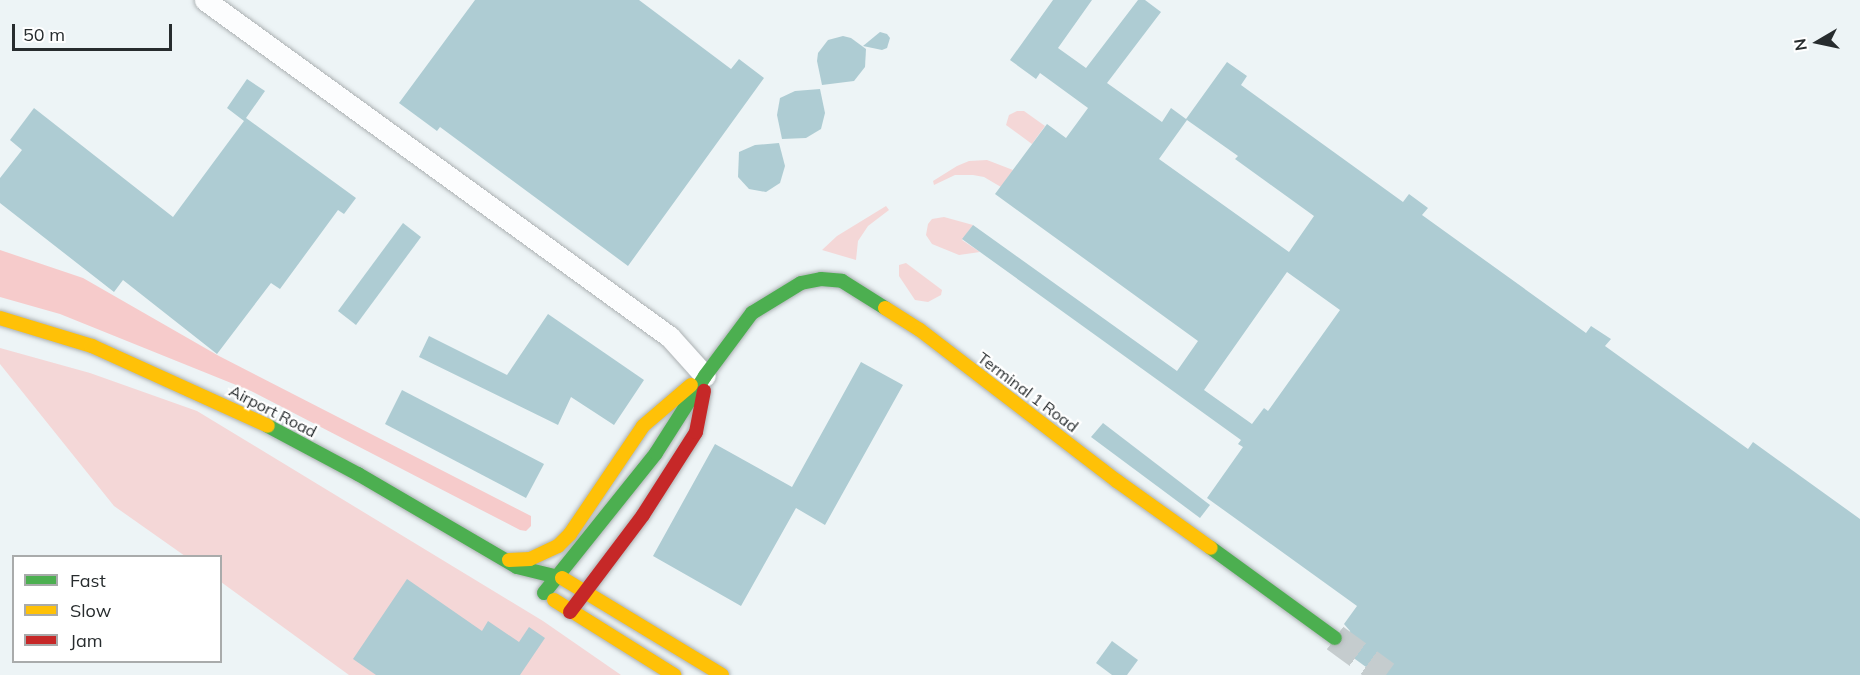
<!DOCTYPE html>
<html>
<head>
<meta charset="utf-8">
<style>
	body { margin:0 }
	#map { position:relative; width:1860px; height:675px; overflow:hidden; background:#edf4f6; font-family:Mulish,sans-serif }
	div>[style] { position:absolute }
	.green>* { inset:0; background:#f4d7d7 }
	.forest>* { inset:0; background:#f6cbcb }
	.building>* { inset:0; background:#aeccd3 }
	.secondary-tunnel>* { height:28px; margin-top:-14px; transform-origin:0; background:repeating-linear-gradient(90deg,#c5ccce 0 28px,transparent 0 42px) }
	.roads { filter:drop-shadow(0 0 2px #acb1b3) drop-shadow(0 0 2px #acb1b3) }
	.street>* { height:21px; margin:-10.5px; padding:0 10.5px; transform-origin:10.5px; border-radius:10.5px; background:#fcfdfe }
	.fast>* { height:14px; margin:-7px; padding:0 7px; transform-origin:7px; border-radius:7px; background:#4caf50 }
	.slow>* { height:14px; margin:-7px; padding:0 7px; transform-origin:7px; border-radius:7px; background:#ffc107 }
	.jam>* { height:14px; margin:-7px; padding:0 7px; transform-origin:7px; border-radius:7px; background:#c62828 }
	span { translate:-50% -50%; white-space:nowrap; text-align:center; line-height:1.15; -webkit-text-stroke:4.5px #fff; paint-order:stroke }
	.street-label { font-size:16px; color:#272c2e }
	.legend { position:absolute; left:12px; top:555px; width:210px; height:108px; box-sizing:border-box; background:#fff; border:2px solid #a9abab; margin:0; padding:8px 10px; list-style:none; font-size:18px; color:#272c2e }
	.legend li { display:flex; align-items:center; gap:12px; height:30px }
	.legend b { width:30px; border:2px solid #a9abab }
	.north { position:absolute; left:1788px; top:12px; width:60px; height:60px; -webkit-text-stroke:4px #fff; paint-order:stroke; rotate:261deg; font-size:16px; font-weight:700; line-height:24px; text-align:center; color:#272c2e }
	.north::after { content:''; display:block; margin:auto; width:21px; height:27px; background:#272c2e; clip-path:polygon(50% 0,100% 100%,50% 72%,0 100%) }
	.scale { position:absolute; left:12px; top:24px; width:160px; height:27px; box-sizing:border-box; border:3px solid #272c2e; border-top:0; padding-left:8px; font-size:18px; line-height:21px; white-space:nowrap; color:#272c2e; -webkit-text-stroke:4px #fff; paint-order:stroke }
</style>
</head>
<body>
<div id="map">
	<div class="green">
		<i style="clip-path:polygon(1017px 111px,1024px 111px,1045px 126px,1032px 144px,1006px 125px,1009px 115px)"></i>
		<i style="clip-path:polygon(987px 160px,1013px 170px,1001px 187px,984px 177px,973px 175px,955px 175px,934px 185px,933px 181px,957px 166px,969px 161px)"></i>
		<i style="clip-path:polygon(886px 206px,889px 210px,868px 226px,858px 241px,856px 260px,822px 250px,837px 236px)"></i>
		<i style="clip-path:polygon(944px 217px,973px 225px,962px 240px,980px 252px,959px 255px,932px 244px,926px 235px,928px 224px,932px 219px)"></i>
		<i style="clip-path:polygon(906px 263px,942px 290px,941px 295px,928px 302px,915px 300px,899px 276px,899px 265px)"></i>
		<i style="clip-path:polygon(0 348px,90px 373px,197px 411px,543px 621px,621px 675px,349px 675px,221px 582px,220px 556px,185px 556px,114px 506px,0 364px)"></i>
	</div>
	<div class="forest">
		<i style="clip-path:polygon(0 250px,83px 278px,219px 356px,531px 516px,531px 526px,526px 531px,520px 530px,251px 391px,60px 314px,0 297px)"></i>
	</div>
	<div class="building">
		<i style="clip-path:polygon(475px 0,639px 0,731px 69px,739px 59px,764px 78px,628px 266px,440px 127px,437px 131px,399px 103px)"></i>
		<i style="clip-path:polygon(evenodd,1053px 0,1092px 0,1058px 48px,1086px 68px,1138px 0,1145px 0,1161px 12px,1107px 83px,1162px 122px,1171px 108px,1186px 119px,1227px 62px,1247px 76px,1241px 85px,1403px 202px,1409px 194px,1428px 208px,1422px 215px,1586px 333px,1591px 326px,1611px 339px,1605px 346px,1748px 449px,1753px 442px,1860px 519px,1860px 675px,1377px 675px,1344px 651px,1351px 639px,1350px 631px,1344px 624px,1357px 606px,1207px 498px,1243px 447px,1238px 444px,1241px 440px,962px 239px,973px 225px,1177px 371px,1198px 341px,995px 194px,1047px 124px,1066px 138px,1088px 108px,1040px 73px,1036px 79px,1010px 60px,1053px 0,1187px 120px,1238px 156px,1235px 159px,1314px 216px,1289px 252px,1159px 159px,1187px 120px,1053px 0,1287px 272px,1340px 310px,1268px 411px,1264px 408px,1252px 424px,1204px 390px,1287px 272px)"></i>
		<i style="clip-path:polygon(880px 32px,887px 34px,890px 38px,887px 48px,882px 50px,863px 46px)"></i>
		<i style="clip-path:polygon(843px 36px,851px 38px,866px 49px,865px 67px,854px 81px,822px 85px,817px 61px,818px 53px,828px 40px)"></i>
		<i style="clip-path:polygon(247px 79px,265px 91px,246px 118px,356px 198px,344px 214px,338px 210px,280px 289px,271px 283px,217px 354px,123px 280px,114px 292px,0 203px,0 178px,22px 150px,10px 140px,34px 108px,173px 217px,244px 121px,227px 108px)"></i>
		<i style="clip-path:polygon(820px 89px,825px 113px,821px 129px,806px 138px,782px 139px,777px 115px,780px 98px,795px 91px)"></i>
		<i style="clip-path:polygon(779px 143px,785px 166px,780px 183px,766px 192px,749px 189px,738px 177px,739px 152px,755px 145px)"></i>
		<i style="clip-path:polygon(403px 223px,421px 237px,356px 325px,338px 311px)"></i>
		<i style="clip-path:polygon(548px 314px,644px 380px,614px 425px,571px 397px,558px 425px,419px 357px,429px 336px,507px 375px)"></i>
		<i style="clip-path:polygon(861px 362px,903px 385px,825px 525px,796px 508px,741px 606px,653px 556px,715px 444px,792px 487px)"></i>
		<i style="clip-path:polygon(402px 390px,544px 464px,526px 498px,385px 424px)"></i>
		<i style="clip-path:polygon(1103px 423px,1210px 505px,1200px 518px,1091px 437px)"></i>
		<i style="clip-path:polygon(407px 579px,482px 631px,488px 621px,519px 642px,529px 627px,545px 638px,520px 675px,376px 675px,353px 659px)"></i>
		<i style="clip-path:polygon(1112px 641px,1138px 660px,1127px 675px,1112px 675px,1096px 663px)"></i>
	</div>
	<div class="secondary-tunnel">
		<i style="left:1335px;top:638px;width:63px;rotate:36deg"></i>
	</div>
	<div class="roads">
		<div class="street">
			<i style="left:205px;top:0;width:574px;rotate:35.93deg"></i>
			<i style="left:670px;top:337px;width:52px;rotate:48.1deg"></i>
		</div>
		<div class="fast">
			<i style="left:268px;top:426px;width:102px;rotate:28.1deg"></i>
			<i style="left:358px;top:474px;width:184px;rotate:30.3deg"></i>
			<i style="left:517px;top:567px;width:46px;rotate:13.7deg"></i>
			<i style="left:1211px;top:548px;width:153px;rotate:36deg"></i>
			<i style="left:544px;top:593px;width:179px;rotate:-51.3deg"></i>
			<i style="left:656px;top:453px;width:91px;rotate:-57.5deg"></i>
			<i style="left:705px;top:376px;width:79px;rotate:-53.3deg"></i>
			<i style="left:752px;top:313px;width:57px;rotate:-31.5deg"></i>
			<i style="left:801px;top:283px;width:20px;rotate:-11deg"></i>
			<i style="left:821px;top:279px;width:21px;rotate:5deg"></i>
			<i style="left:842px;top:281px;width:51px;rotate:32.1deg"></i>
		</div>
		<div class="slow">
			<i style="left:885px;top:308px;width:41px;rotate:32.2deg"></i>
			<i style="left:920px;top:330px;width:248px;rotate:37.5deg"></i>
			<i style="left:1117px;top:481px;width:115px;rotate:35.5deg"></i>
			<i style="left:0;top:318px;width:96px;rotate:16.9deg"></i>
			<i style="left:92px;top:346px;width:193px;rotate:24.4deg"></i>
			<i style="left:509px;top:560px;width:21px;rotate:-3deg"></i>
			<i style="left:530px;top:559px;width:31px;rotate:-25deg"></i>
			<i style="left:558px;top:546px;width:17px;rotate:-45deg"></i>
			<i style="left:570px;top:534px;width:130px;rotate:-55.9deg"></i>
			<i style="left:643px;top:426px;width:63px;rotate:-40.5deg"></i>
			<i style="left:562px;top:578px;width:187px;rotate:31.2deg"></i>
			<i style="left:554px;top:600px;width:142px;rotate:32deg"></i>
		</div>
		<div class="jam">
			<i style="left:570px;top:612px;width:121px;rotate:-53deg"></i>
			<i style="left:643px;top:515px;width:98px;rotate:-57.4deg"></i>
			<i style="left:696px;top:432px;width:42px;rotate:-79deg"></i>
		</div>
	</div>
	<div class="street-label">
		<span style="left:1028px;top:392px;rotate:37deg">Terminal 1 Road</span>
		<span style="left:273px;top:411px;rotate:27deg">Airport Road</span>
	</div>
	<ul class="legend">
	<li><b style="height:8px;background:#4caf50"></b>Fast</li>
	<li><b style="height:8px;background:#ffc107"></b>Slow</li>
	<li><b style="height:8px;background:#c62828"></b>Jam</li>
	</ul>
	<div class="north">N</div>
	<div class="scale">50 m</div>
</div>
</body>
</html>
